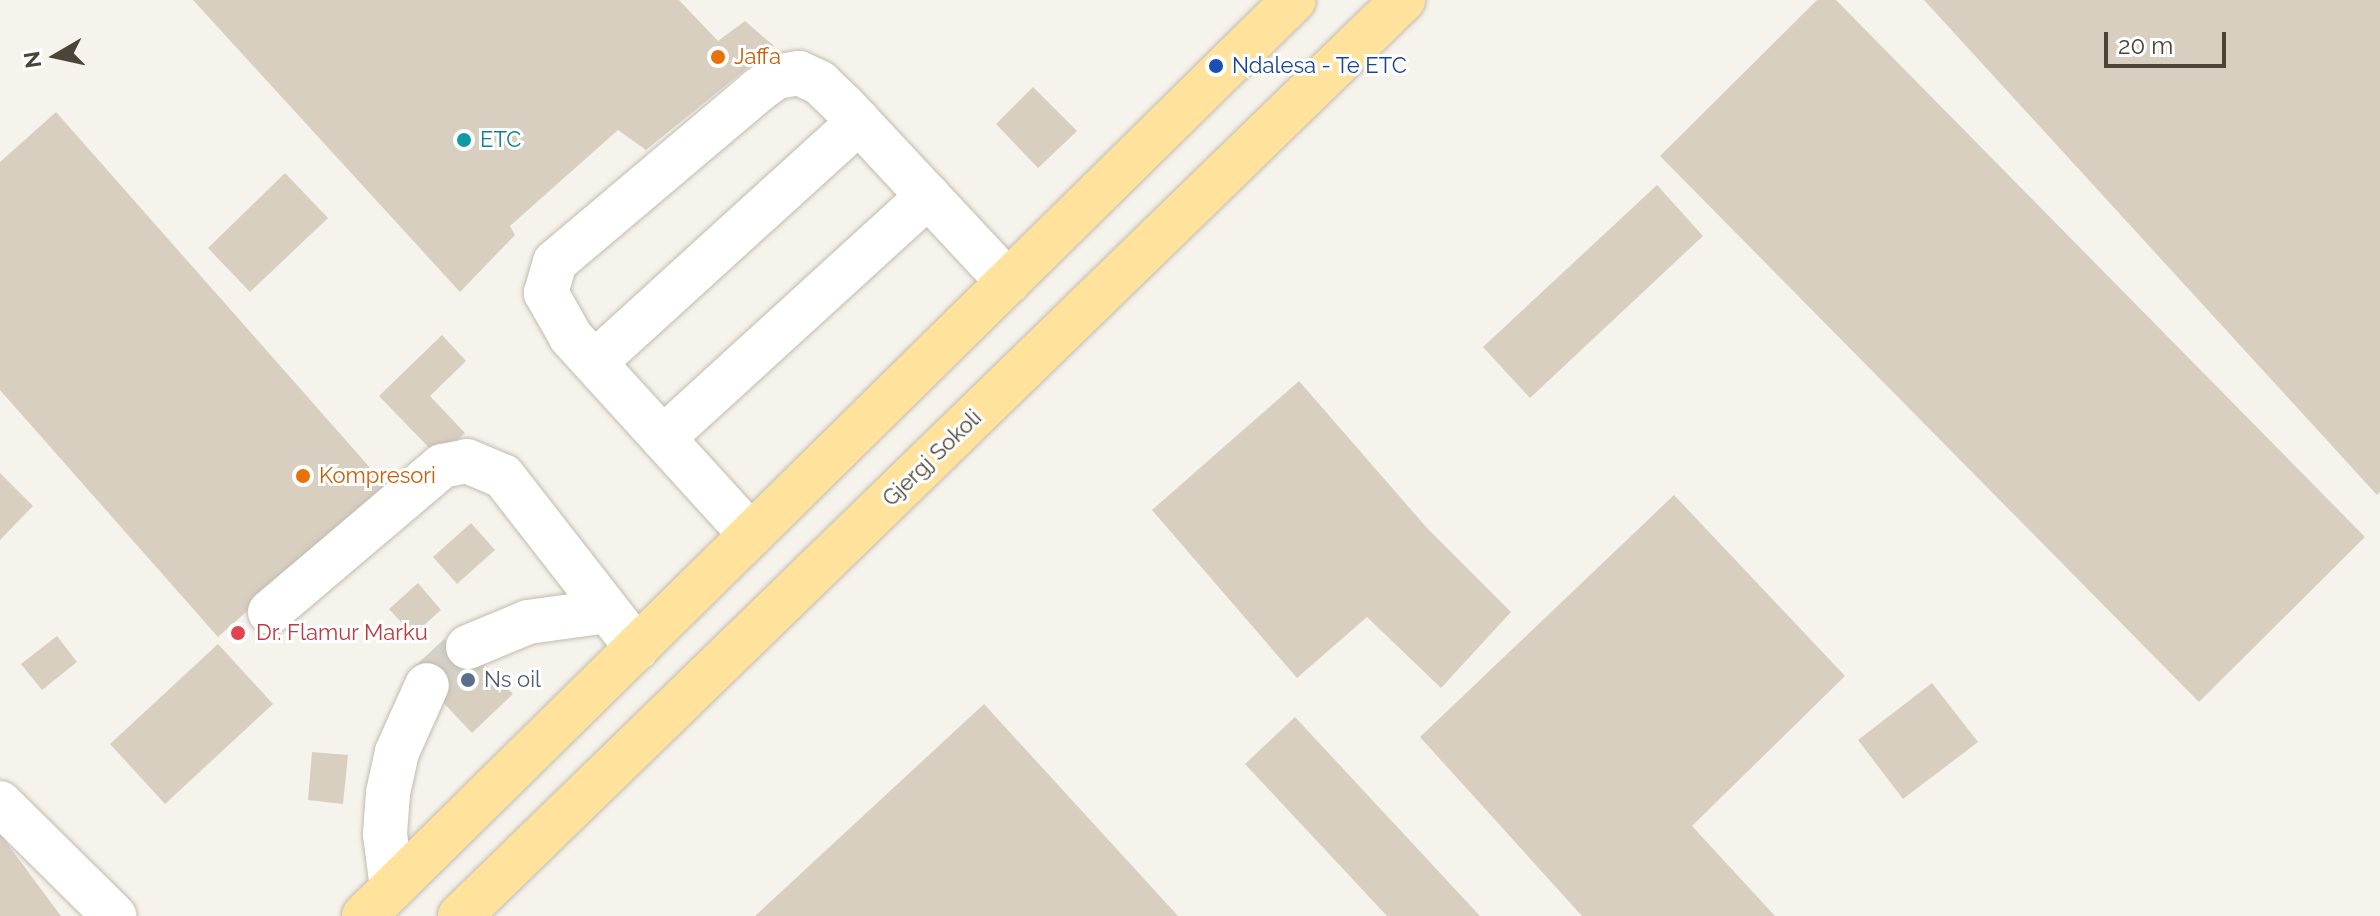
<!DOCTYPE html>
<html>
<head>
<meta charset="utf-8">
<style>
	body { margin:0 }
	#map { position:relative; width:2380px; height:916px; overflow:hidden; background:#f6f3ec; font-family:Raleway,sans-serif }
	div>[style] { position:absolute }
	.building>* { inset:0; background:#d8cfc1 }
	.minor-tunnel>* { height:44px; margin-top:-22px; transform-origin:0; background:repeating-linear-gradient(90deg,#d4d0c8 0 44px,transparent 0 66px) }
	.roads { filter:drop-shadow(0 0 2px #c2bbae) drop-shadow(0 0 2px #c2bbae) }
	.minor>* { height:44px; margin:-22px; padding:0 22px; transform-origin:22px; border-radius:22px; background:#fff }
	.major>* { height:44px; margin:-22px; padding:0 22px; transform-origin:22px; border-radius:22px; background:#ffe39c }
	.dots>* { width:22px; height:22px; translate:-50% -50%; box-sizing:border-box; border:4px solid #fff; border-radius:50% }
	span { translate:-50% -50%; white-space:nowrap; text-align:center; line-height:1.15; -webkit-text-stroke:6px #fff; paint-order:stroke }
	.food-label { font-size:22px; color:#c56008 }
	.left { translate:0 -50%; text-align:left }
	.transit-label { font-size:22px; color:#164399 }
	.culture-label { font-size:22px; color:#0d838f }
	.street-label { font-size:22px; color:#4b4439 }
	.health-label { font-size:22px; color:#be3a42 }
	.service-label { font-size:22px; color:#4e5e75 }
	.north { position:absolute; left:16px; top:16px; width:80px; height:80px; -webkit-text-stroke:6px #fff; paint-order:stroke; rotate:261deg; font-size:22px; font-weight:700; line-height:32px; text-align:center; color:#4b4439 }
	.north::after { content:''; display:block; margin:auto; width:28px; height:36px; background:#4b4439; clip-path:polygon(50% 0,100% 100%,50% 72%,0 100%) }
	.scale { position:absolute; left:2104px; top:32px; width:122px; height:36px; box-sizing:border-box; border:4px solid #4b4439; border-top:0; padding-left:10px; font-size:24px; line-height:28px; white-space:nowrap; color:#4b4439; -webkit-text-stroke:6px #fff; paint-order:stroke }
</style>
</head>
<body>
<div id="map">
	<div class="building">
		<i style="clip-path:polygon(193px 0,679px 0,718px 41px,745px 21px,774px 46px,646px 150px,618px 130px,510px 226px,515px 235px,460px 292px)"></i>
		<i style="clip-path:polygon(1817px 0,1836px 0,2365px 537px,2199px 702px,1660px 156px)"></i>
		<i style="clip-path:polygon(1924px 0,2380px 0,2380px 492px,2377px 495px)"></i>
		<i style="clip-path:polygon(1033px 87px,1077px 131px,1038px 168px,996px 124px)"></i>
		<i style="clip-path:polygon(56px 112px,387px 487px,218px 637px,0 390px,0 162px)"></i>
		<i style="clip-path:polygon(285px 173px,328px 218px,250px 292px,208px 248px)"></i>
		<i style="clip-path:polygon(1657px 185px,1703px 236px,1530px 398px,1483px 347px)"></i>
		<i style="clip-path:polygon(442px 335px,466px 361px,430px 396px,465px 433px,439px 458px,379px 396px)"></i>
		<i style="clip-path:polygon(1299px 381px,1427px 528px,1511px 612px,1441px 688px,1367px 617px,1297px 678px,1152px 510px)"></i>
		<i style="clip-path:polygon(0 473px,33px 506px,0 540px)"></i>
		<i style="clip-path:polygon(1674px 495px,1845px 676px,1692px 826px,1775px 916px,1582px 916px,1420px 737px)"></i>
		<i style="clip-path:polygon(471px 523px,495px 550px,457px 584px,433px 557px)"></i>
		<i style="clip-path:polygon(418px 583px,441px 610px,413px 635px,389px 609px)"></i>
		<i style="clip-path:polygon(57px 636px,77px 662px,42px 690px,21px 664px)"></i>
		<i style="clip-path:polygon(460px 639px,513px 694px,472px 733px,420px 678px)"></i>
		<i style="clip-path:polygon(218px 644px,273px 704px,165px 804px,110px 744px)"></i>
		<i style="clip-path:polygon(1932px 683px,1978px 742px,1903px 799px,1858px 740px)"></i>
		<i style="clip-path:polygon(984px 704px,1178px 916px,755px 916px)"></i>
		<i style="clip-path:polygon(1295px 717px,1480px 916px,1387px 916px,1245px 764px)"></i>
		<i style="clip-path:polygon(312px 752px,348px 755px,343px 804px,308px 800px)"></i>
		<i style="clip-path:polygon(0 834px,61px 916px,0 916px)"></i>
	</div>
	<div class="minor-tunnel">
		<i style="left:427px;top:685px;width:56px;rotate:-42.8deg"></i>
	</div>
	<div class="roads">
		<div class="minor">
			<i style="left:595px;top:362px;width:357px;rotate:-42.3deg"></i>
			<i style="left:663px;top:438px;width:359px;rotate:-42.4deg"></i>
			<i style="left:751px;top:535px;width:268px;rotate:-132.3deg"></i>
			<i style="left:571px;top:337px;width:51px;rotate:-119.6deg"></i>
			<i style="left:546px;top:293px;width:32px;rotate:-74deg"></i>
			<i style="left:555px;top:262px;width:265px;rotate:-40.2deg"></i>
			<i style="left:757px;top:91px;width:24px;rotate:-36deg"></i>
			<i style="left:776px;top:77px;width:23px;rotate:-10deg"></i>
			<i style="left:799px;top:73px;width:23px;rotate:25deg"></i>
			<i style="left:820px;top:83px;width:32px;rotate:44deg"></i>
			<i style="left:843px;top:105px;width:242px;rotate:47deg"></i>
			<i style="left:270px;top:612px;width:226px;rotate:-40.3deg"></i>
			<i style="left:442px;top:466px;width:25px;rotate:-11deg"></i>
			<i style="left:467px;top:461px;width:39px;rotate:23deg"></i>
			<i style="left:503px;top:476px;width:218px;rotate:52.1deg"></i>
			<i style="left:468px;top:647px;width:65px;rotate:-22.6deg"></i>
			<i style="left:528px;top:622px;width:80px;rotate:-7.9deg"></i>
			<i style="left:0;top:803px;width:161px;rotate:44.7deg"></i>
			<i style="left:392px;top:888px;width:54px;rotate:-97.4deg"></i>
			<i style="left:385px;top:834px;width:41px;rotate:-85.8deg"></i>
			<i style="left:388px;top:793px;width:42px;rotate:-77.6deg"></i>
			<i style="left:397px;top:752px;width:73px;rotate:-65.9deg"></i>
		</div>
		<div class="major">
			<i style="left:364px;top:916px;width:1305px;rotate:-44.57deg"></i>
			<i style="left:460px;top:916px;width:1315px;rotate:-44.17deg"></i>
		</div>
	</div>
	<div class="dots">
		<i style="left:718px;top:57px;background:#e8710a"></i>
		<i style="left:1216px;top:66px;background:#1a4fb4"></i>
		<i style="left:464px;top:140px;background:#0f9aa8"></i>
		<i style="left:303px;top:476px;background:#e8710a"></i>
		<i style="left:238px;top:633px;background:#e0444e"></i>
		<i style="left:468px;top:680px;background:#5c6f8a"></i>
	</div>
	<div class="food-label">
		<span class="left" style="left:734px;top:57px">Jaffa</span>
		<span class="left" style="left:319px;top:476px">Kompresori</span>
	</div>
	<div class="transit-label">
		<span class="left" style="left:1232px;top:66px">Ndalesa - Te ETC</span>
	</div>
	<div class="culture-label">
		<span class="left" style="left:480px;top:140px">ETC</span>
	</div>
	<div class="street-label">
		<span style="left:932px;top:458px;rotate:-44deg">Gjergj Sokoli</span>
	</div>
	<div class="health-label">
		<span class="left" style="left:256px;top:633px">Dr. Flamur Marku</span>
	</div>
	<div class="service-label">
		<span class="left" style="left:484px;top:680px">Ns oil</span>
	</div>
	<div class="north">N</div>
	<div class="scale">20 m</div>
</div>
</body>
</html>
